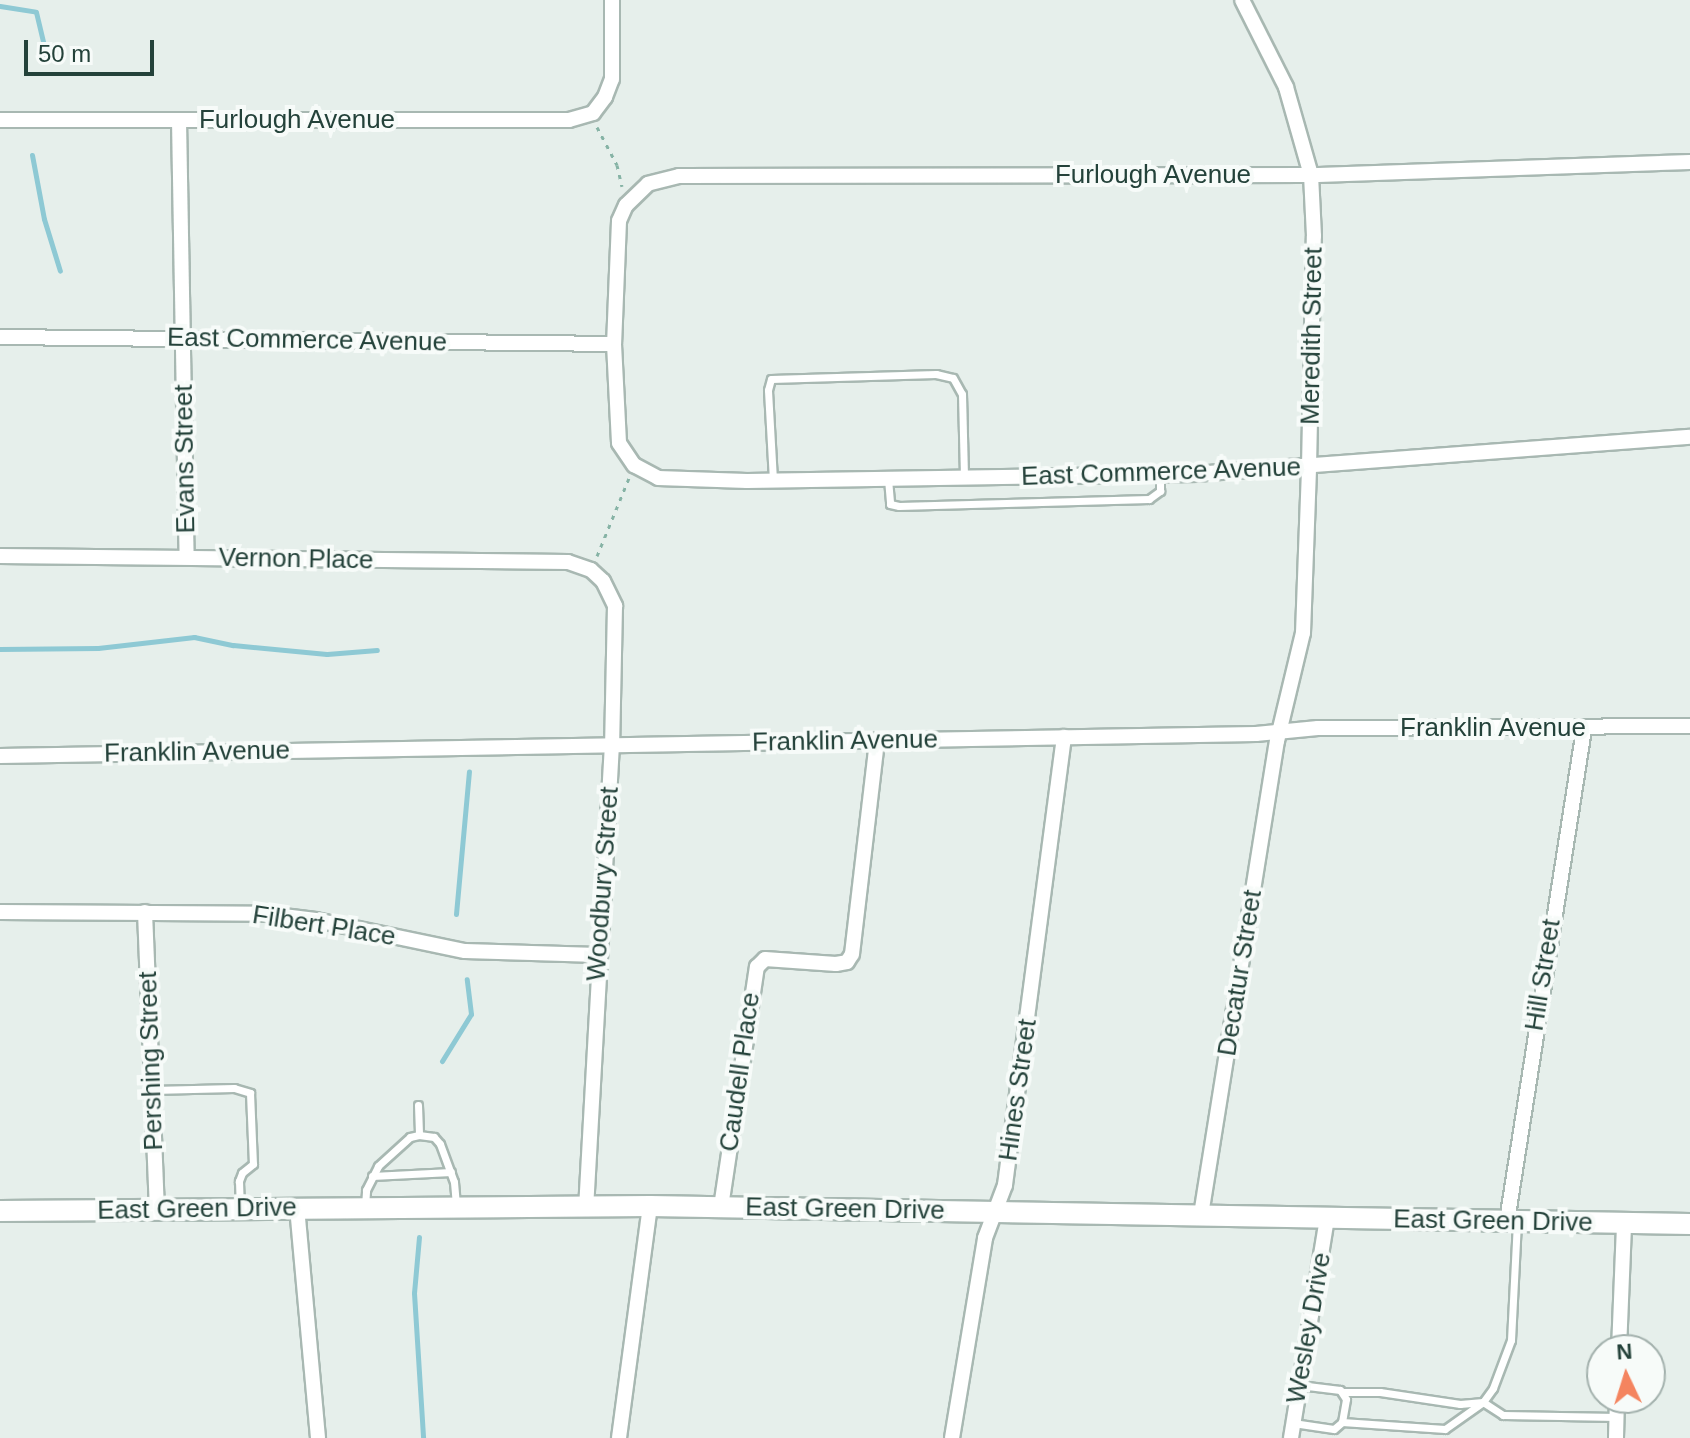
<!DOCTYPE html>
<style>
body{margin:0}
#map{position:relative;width:1690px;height:1438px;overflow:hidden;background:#e6efeb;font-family:Helvetica,sans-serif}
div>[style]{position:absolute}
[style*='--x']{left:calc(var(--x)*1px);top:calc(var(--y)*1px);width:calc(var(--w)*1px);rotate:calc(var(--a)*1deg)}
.stream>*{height:5px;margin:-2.5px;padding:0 2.5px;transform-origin:2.5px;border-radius:2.5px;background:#8ec9d4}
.path>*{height:3px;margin-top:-1.5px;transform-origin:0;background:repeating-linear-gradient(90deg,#86b3a5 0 4px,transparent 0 10px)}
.roads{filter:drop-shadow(2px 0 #a8b8b2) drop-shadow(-2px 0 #a8b8b2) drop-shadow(0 2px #a8b8b2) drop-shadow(0 -2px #a8b8b2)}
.lane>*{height:7px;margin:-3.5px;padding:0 3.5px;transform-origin:3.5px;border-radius:3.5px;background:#fff}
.street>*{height:14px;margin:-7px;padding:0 7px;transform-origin:7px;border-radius:7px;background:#fff}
.secondary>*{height:20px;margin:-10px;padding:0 10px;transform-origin:10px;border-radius:10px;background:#fff}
span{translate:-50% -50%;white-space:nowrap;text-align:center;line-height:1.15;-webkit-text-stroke:8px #f7fbf9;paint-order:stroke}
.street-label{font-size:26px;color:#24423a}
.north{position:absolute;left:1586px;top:1334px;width:80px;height:80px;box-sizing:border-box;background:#f7fbf9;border:2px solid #a3b1ad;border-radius:50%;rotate:356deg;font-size:22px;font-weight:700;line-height:32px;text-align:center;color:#24423a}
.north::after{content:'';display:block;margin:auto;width:28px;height:36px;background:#f4845f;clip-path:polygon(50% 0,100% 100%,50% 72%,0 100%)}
.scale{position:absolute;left:24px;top:40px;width:130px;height:36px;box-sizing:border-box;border:4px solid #24423a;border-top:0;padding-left:10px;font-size:24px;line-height:28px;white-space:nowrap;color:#24423a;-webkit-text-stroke:6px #f7fbf9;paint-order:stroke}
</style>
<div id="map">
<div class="stream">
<i style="--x:0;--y:6;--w:36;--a:9"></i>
<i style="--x:36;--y:12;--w:43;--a:76.6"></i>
<i style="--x:32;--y:155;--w:65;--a:79.4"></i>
<i style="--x:44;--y:219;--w:54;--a:72.9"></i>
<i style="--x:0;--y:649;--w:98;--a:-0.6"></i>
<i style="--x:98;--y:648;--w:97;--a:-6.5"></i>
<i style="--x:194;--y:637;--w:40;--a:12"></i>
<i style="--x:233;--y:645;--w:94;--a:5.5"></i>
<i style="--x:327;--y:654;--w:50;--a:-4.6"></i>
<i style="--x:456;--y:914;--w:143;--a:-84.8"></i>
<i style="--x:442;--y:1061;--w:55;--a:-58.3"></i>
<i style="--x:471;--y:1014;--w:35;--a:-97"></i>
<i style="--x:419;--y:1237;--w:56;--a:95.1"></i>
<i style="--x:414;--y:1293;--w:145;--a:86.4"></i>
</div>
<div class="path">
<i style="--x:597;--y:127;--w:43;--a:62.2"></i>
<i style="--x:617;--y:165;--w:22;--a:77"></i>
<i style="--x:597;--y:556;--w:84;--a:-67.7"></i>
</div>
<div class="roads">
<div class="lane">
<i style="--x:888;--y:479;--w:25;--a:85"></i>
<i style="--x:890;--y:504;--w:9;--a:13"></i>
<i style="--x:899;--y:506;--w:250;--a:-1.6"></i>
<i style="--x:1149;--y:499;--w:14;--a:-36"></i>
<i style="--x:1160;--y:491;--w:17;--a:-90"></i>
<i style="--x:773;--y:480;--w:90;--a:-93.2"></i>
<i style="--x:768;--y:390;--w:11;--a:-75"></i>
<i style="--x:771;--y:379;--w:165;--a:-1.7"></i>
<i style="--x:936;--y:374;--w:17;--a:13"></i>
<i style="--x:953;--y:378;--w:18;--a:61"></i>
<i style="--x:962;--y:394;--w:83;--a:88.6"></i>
<i style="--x:152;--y:1090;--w:82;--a:-1.4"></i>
<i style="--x:234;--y:1088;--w:17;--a:17"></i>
<i style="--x:250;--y:1093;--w:71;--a:87.6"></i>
<i style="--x:253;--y:1164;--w:14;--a:141"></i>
<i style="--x:242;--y:1173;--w:9;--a:111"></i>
<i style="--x:239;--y:1181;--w:25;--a:88"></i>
<i style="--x:418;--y:1105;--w:30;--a:88"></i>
<i style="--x:372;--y:1176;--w:79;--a:-2.9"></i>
<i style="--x:365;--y:1206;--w:16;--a:-86"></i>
<i style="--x:366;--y:1190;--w:27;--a:-63"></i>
<i style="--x:378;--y:1166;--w:43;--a:-42.2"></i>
<i style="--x:410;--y:1137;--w:9;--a:-13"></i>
<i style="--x:419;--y:1135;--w:15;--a:8"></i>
<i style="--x:434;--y:1137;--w:9;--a:49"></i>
<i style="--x:440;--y:1144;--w:40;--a:69.8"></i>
<i style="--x:454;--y:1182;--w:22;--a:85"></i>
<i style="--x:1344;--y:1392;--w:36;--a:0"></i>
<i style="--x:1380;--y:1392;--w:81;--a:8.5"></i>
<i style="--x:1460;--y:1404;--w:23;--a:-5"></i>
<i style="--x:1483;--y:1402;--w:24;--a:33"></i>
<i style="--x:1503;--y:1415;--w:114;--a:1"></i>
<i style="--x:1342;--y:1422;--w:103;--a:3.9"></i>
<i style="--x:1445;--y:1429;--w:47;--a:-35.4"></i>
<i style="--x:1483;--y:1402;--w:17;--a:-54"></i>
<i style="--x:1493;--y:1388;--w:51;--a:-69.4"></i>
<i style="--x:1511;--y:1340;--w:118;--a:-87.1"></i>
<i style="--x:1293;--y:1423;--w:41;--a:8.3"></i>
<i style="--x:1334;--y:1429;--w:11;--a:-41"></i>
<i style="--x:1342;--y:1422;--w:23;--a:-80"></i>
<i style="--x:1346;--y:1399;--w:11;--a:-124"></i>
<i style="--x:1340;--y:1390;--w:41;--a:-173"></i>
</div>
<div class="street">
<i style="--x:0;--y:120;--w:569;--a:0"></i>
<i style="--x:569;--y:120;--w:25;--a:-16"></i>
<i style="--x:593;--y:113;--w:20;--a:-53"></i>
<i style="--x:605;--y:97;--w:19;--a:-69"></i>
<i style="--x:612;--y:79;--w:79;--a:-90"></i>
<i style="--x:179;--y:120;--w:437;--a:89"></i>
<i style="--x:1690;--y:162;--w:379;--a:178"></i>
<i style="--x:1311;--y:175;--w:632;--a:179.91"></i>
<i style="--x:679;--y:176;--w:32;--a:166"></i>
<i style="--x:648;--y:184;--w:30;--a:136"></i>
<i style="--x:626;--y:205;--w:17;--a:114"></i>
<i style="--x:619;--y:221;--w:123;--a:92.3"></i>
<i style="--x:614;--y:344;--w:99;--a:87.1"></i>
<i style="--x:619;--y:443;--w:27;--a:56"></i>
<i style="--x:634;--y:465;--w:27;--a:28"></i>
<i style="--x:658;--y:478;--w:89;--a:1.9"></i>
<i style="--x:747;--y:481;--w:448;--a:-0.9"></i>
<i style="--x:1195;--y:474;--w:496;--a:-4.3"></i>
<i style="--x:0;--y:337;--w:614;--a:0.65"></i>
<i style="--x:0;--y:556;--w:568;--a:0.61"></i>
<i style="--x:568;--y:562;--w:24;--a:19"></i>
<i style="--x:591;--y:570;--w:16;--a:43"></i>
<i style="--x:603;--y:581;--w:28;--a:64"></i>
<i style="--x:615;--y:606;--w:138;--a:91.2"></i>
<i style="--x:612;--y:744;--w:463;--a:93.2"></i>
<i style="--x:0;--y:756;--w:1256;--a:-1"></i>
<i style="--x:1256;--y:734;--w:62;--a:-5.5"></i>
<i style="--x:1318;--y:728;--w:372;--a:-0.3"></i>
<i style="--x:0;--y:912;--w:267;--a:0.4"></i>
<i style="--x:267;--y:914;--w:49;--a:7"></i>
<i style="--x:316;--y:920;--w:152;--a:11.8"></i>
<i style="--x:465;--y:951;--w:133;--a:1.7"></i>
<i style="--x:145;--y:912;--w:297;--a:87.7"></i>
<i style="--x:297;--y:1207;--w:232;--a:84.8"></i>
<i style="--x:721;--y:1207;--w:243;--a:-81.5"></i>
<i style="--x:757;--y:967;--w:11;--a:-45"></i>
<i style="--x:765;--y:959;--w:71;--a:4"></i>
<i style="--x:836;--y:964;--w:11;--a:-10"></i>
<i style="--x:847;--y:962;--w:9;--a:-58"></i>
<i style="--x:852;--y:954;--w:215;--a:-83.3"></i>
<i style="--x:1201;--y:1215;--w:480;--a:-80.9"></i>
<i style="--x:1277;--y:741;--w:111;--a:-76.5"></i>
<i style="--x:1303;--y:633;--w:166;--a:-87.9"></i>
<i style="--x:1309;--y:467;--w:231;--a:-88.8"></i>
<i style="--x:1314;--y:236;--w:61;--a:-92.8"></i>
<i style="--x:1311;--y:175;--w:91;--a:-105.9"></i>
<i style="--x:1286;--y:87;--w:97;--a:-116.8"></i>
<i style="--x:1507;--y:1221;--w:499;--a:-81.1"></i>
<i style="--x:1619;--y:1350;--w:127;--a:-87.7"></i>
<i style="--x:619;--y:1438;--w:234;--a:-82.4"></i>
<i style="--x:952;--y:1438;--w:203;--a:-80.6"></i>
<i style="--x:985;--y:1238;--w:57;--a:-69.3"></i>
<i style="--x:1005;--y:1185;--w:452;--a:-82.5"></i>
<i style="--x:1291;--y:1438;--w:223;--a:-80.7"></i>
<i style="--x:1616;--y:1438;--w:40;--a:-88.6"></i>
</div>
<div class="secondary">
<i style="--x:0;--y:1211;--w:650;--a:-0.44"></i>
<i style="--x:650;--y:1206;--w:1040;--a:0.99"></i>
</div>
</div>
<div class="street-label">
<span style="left:297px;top:120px">Furlough Avenue</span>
<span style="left:1153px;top:175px">Furlough Avenue</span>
<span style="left:1312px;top:336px;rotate:-89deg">Meredith Street</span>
<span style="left:307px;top:340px;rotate:1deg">East Commerce Avenue</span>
<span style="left:185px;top:459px;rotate:-91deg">Evans Street</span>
<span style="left:1161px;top:472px;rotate:-2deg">East Commerce Avenue</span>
<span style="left:296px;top:559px;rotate:1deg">Vernon Place</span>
<span style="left:1493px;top:728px">Franklin Avenue</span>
<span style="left:845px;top:741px;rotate:-1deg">Franklin Avenue</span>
<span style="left:197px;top:752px;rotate:-1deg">Franklin Avenue</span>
<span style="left:603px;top:884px;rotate:-86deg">Woodbury Street</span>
<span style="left:324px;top:926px;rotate:9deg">Filbert Place</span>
<span style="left:1240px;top:973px;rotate:-81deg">Decatur Street</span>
<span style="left:1543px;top:975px;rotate:-81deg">Hill Street</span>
<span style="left:151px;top:1061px;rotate:-92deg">Pershing Street</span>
<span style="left:740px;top:1072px;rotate:-82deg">Caudell Place</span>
<span style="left:1018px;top:1090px;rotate:-82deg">Hines Street</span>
<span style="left:197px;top:1209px;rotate:-1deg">East Green Drive</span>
<span style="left:845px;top:1209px;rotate:1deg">East Green Drive</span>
<span style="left:1493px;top:1221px;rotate:1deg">East Green Drive</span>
<span style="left:1309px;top:1328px;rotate:-80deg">Wesley Drive</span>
</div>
<div class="north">N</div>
<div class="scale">50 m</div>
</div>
